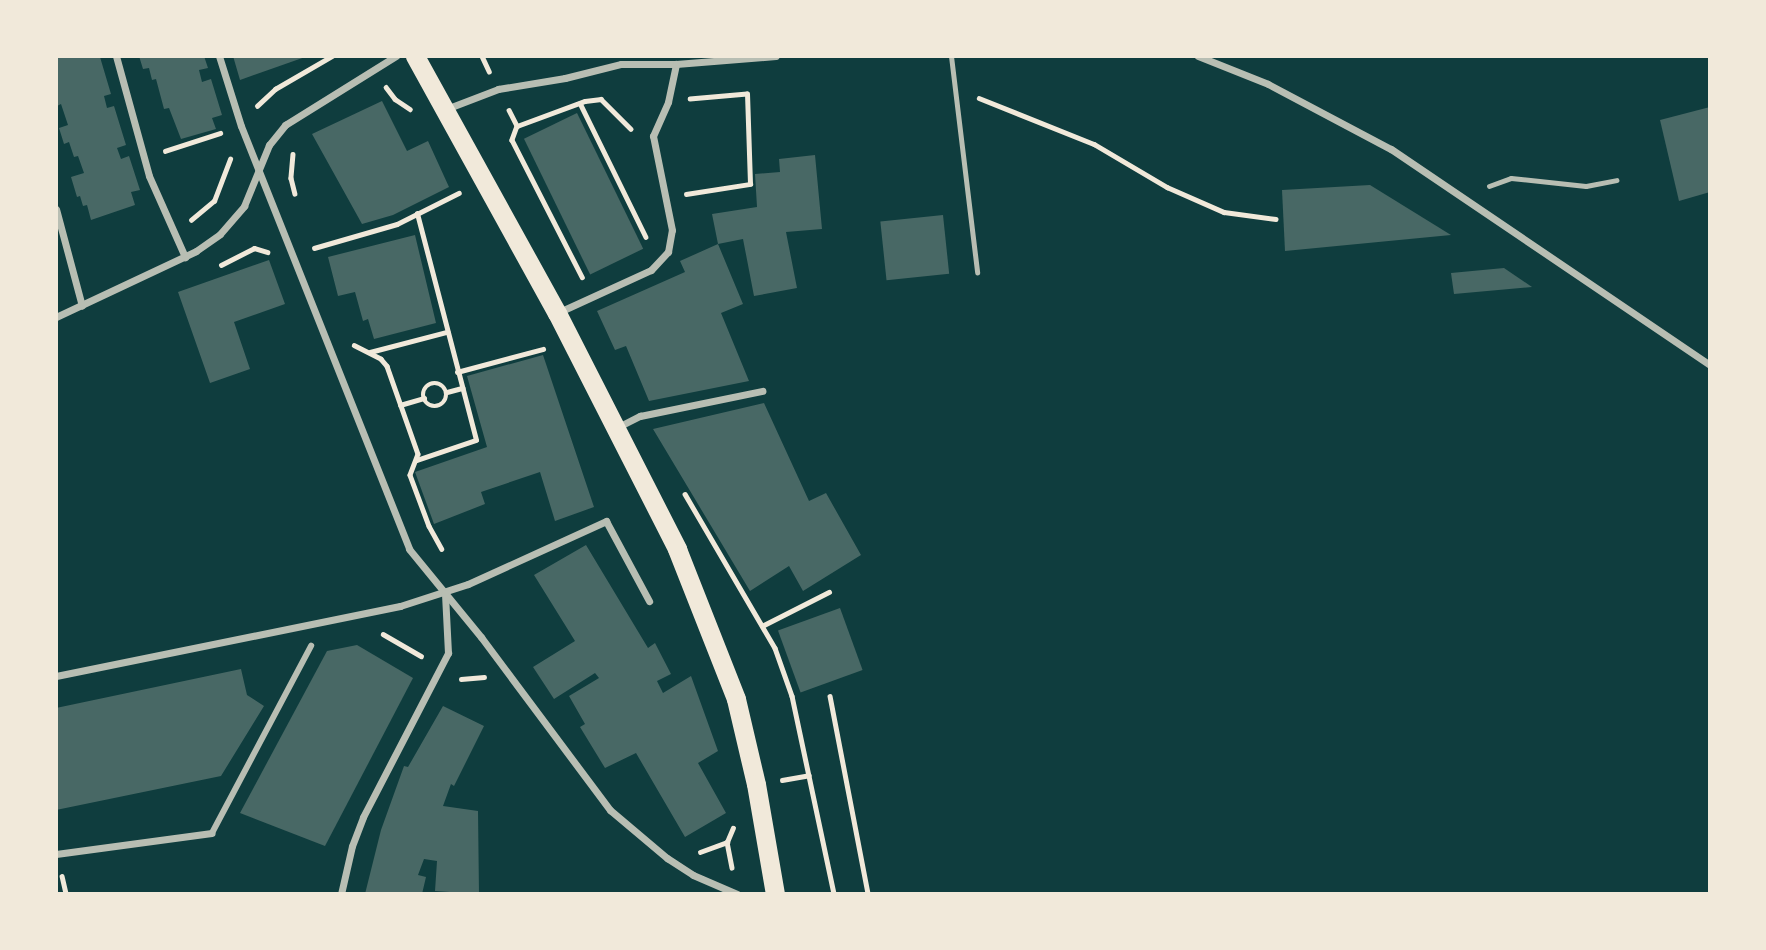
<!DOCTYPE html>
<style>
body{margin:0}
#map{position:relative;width:1766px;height:950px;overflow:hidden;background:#0f3d3e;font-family:"Archivo Narrow",sans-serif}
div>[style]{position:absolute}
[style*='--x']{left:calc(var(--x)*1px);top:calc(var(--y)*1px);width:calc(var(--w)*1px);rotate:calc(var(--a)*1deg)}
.building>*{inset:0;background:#486865;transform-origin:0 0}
.path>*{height:4.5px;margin:-2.25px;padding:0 2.25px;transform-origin:2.25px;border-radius:2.25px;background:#f1e9da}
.path>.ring{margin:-2.25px;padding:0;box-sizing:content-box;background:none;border:4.5px solid #f1e9da;border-radius:50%}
.service>*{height:5px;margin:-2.5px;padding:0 2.5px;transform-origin:2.5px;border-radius:2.5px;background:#b8beb3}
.pedestrian>*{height:6px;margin:-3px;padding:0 3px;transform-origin:3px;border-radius:3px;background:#b8beb3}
.minor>*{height:7px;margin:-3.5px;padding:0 3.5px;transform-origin:3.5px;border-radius:3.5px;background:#b8beb3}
.trunk>*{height:19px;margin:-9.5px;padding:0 9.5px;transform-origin:9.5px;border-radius:9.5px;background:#f1e9da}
span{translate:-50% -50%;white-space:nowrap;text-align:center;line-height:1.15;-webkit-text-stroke:5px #f1e9da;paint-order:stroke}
.frame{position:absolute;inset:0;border:58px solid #f1e9da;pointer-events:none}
</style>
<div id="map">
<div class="building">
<i style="clip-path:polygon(56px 56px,100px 57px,111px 94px,104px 96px,107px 108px,114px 106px,126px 145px,117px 148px,121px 159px,129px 156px,140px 190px,131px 192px,135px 205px,91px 220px,87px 205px,83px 206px,80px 196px,77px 197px,71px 177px,84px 173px,78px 156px,74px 157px,69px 142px,64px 144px,59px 128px,68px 125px,61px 104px,57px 106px,56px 102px)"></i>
<i style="clip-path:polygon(139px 56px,204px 56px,208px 68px,199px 70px,202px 82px,211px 79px,222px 115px,212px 118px,216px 129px,181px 139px,169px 108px,164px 109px,156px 79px,152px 80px,149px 68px,143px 69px)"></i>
<i style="clip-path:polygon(233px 56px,308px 56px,240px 80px)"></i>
<i style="clip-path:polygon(382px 101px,407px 151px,428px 141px,449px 187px,393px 215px,362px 224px,312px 134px)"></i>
<i style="clip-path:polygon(1710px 107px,1710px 192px,1679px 201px,1660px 120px)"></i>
<i style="left:577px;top:113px;width:151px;height:59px;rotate:64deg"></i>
<i style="clip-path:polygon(815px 155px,822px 229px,786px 232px,797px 288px,754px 296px,743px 239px,718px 244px,712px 214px,757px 207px,755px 174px,780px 172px,779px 159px)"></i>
<i style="clip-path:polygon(1370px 185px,1451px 235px,1285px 251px,1282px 190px)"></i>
<i style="left:943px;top:215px;width:59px;height:63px;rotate:84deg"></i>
<i style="clip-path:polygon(415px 235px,436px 323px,374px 339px,368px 319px,363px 321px,355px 292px,338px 296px,328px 257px)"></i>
<i style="clip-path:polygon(718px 244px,743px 304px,721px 313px,749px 381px,649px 401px,626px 346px,615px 350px,597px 311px,685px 272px,680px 261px)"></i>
<i style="clip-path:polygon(269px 260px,285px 304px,234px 322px,250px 369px,210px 383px,178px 292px)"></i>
<i style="clip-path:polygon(1504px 268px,1532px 287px,1454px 294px,1451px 273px)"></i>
<i style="clip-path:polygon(543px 355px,594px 507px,555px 521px,540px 472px,481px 492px,485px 504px,434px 524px,415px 472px,487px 447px,467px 376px)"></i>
<i style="clip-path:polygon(764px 403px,809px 501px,826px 493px,861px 555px,803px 591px,789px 566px,750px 591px,653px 429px)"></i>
<i style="clip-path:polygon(586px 545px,648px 648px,655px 643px,671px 674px,657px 681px,663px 693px,691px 676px,718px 751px,698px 763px,726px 813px,685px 837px,636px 753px,605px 768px,580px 727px,585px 724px,569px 696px,599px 678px,595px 673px,554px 699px,533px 667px,575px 641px,534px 575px)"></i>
<i style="left:840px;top:608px;width:66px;height:66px;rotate:70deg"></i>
<i style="clip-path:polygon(357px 645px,413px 678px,325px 846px,240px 813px,327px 651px)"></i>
<i style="clip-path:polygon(241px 669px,247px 695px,264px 706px,221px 776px,56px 810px,56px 708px)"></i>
<i style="clip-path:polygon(443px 706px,484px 726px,454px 786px,451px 784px,443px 806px,478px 811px,479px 894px,435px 891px,437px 861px,424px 859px,418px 875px,426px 877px,422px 894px,365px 894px,381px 830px,404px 766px,408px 767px)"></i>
</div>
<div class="path">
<i style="--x:482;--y:56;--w:17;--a:65"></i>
<i style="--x:386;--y:87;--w:15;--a:53"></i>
<i style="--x:395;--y:99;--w:18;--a:34"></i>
<i style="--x:979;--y:98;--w:124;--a:21.8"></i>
<i style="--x:1094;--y:144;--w:85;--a:30.5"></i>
<i style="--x:1167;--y:187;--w:62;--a:23.7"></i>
<i style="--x:1224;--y:212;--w:52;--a:7.7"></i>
<i style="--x:580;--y:103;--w:149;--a:63.8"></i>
<i style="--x:257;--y:106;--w:25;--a:-43"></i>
<i style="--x:275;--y:89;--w:66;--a:-30.1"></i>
<i style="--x:509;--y:110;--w:18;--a:63"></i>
<i style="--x:517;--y:126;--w:15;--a:110"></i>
<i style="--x:512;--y:140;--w:154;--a:62.9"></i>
<i style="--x:517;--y:126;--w:72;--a:-20.2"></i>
<i style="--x:585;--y:101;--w:16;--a:-7"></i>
<i style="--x:601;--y:99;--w:42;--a:45"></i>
<i style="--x:165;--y:151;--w:58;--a:-18.1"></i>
<i style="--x:293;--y:154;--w:24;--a:95"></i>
<i style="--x:291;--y:178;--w:16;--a:76"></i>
<i style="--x:686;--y:194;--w:65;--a:-8.9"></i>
<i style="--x:750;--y:184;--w:90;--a:-91.9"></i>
<i style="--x:747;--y:94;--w:57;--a:175"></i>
<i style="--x:191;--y:220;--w:30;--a:-40"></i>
<i style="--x:214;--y:201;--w:45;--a:-69.1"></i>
<i style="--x:314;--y:248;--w:86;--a:-16.1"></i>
<i style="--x:397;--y:224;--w:69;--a:-26.6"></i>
<i style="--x:221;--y:265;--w:37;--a:-27"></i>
<i style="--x:254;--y:248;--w:14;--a:17"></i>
<i style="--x:354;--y:345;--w:30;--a:27"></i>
<i style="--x:381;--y:359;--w:9;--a:49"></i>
<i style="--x:387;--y:366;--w:93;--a:70.6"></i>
<i style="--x:418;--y:454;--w:22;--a:111"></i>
<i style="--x:410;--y:475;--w:54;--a:69.6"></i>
<i style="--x:429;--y:526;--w:26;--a:61"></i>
<i style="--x:370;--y:352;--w:80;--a:-14.6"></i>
<i style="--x:457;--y:372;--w:89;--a:-15"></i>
<i class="ring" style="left:423px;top:383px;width:19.5px;height:19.5px"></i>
<i style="--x:447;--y:392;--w:16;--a:-15"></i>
<i style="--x:400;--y:405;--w:25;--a:-16"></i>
<i style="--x:417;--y:460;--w:62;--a:-18.7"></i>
<i style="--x:476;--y:440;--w:234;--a:-104.6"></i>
<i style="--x:685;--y:494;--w:178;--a:59.7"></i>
<i style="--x:775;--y:648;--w:51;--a:70.5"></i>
<i style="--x:792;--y:696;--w:202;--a:78"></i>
<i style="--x:762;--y:626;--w:75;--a:-26.9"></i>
<i style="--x:383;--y:634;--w:44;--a:30.1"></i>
<i style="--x:461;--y:679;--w:23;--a:-5"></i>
<i style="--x:830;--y:696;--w:202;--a:79.1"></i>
<i style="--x:782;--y:780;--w:27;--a:-10"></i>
<i style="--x:727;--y:842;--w:26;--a:79"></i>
<i style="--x:700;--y:852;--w:29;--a:-20"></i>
<i style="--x:727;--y:842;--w:15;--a:-67"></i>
<i style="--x:62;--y:876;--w:18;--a:77"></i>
</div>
<div class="service">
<i style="--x:951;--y:56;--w:218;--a:83.1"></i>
<i style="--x:1489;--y:186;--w:23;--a:-20"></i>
<i style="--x:1511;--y:178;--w:75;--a:6.1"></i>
<i style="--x:1586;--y:186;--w:31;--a:-11"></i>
</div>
<div class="pedestrian">
<i style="--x:212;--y:833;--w:212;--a:-62.1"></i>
</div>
<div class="minor">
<i style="--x:116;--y:56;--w:124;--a:74.6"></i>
<i style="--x:149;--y:176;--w:89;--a:66"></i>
<i style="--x:219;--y:56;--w:73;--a:72.6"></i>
<i style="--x:241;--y:126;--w:455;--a:68.3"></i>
<i style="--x:409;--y:549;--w:114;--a:50.7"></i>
<i style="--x:481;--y:637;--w:216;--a:53.3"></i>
<i style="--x:610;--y:810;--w:75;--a:40.1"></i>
<i style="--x:667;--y:858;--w:31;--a:33"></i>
<i style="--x:693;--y:875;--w:48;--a:23.4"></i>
<i style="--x:1198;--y:56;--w:75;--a:21.8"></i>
<i style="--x:1268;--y:84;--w:139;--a:27.9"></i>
<i style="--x:1391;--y:149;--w:385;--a:34.1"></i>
<i style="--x:446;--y:109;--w:56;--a:-21"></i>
<i style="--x:498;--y:89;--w:68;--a:-9.3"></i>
<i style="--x:565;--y:78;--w:58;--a:-14"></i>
<i style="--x:621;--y:64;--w:55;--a:0"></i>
<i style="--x:676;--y:64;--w:100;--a:-4.6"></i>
<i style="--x:56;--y:209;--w:100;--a:75"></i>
<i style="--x:557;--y:313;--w:103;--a:-24.6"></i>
<i style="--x:651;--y:270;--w:25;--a:-47"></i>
<i style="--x:668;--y:252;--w:22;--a:-80"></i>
<i style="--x:672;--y:230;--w:96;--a:-101.4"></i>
<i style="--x:653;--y:136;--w:37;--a:-66"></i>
<i style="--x:668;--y:102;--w:39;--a:-78"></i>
<i style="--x:56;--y:317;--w:155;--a:-25.2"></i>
<i style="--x:196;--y:251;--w:29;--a:-35"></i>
<i style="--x:220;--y:234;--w:37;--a:-49"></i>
<i style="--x:244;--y:206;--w:66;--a:-67.7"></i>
<i style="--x:269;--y:145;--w:26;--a:-51"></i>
<i style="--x:285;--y:125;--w:131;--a:-31.9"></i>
<i style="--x:618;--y:427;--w:25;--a:-27"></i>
<i style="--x:640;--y:416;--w:125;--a:-11.6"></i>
<i style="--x:56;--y:676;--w:351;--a:-11.5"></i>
<i style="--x:400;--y:606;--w:71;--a:-17.9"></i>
<i style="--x:468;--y:584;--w:152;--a:-24.5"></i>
<i style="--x:606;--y:521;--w:91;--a:61.7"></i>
<i style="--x:56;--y:854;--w:157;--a:-7.7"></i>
<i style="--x:341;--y:894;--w:49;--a:-77.1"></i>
<i style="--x:352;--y:846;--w:31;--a:-69"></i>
<i style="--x:363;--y:817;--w:185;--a:-62.6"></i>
<i style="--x:448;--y:653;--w:60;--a:-92.9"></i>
</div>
<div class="trunk">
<i style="--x:415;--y:56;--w:294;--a:61.1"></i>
<i style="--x:557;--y:313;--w:265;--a:63"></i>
<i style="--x:677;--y:549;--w:161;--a:68.5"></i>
<i style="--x:736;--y:699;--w:87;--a:76.8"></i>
<i style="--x:756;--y:784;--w:112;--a:80.2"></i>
</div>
<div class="frame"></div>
</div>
